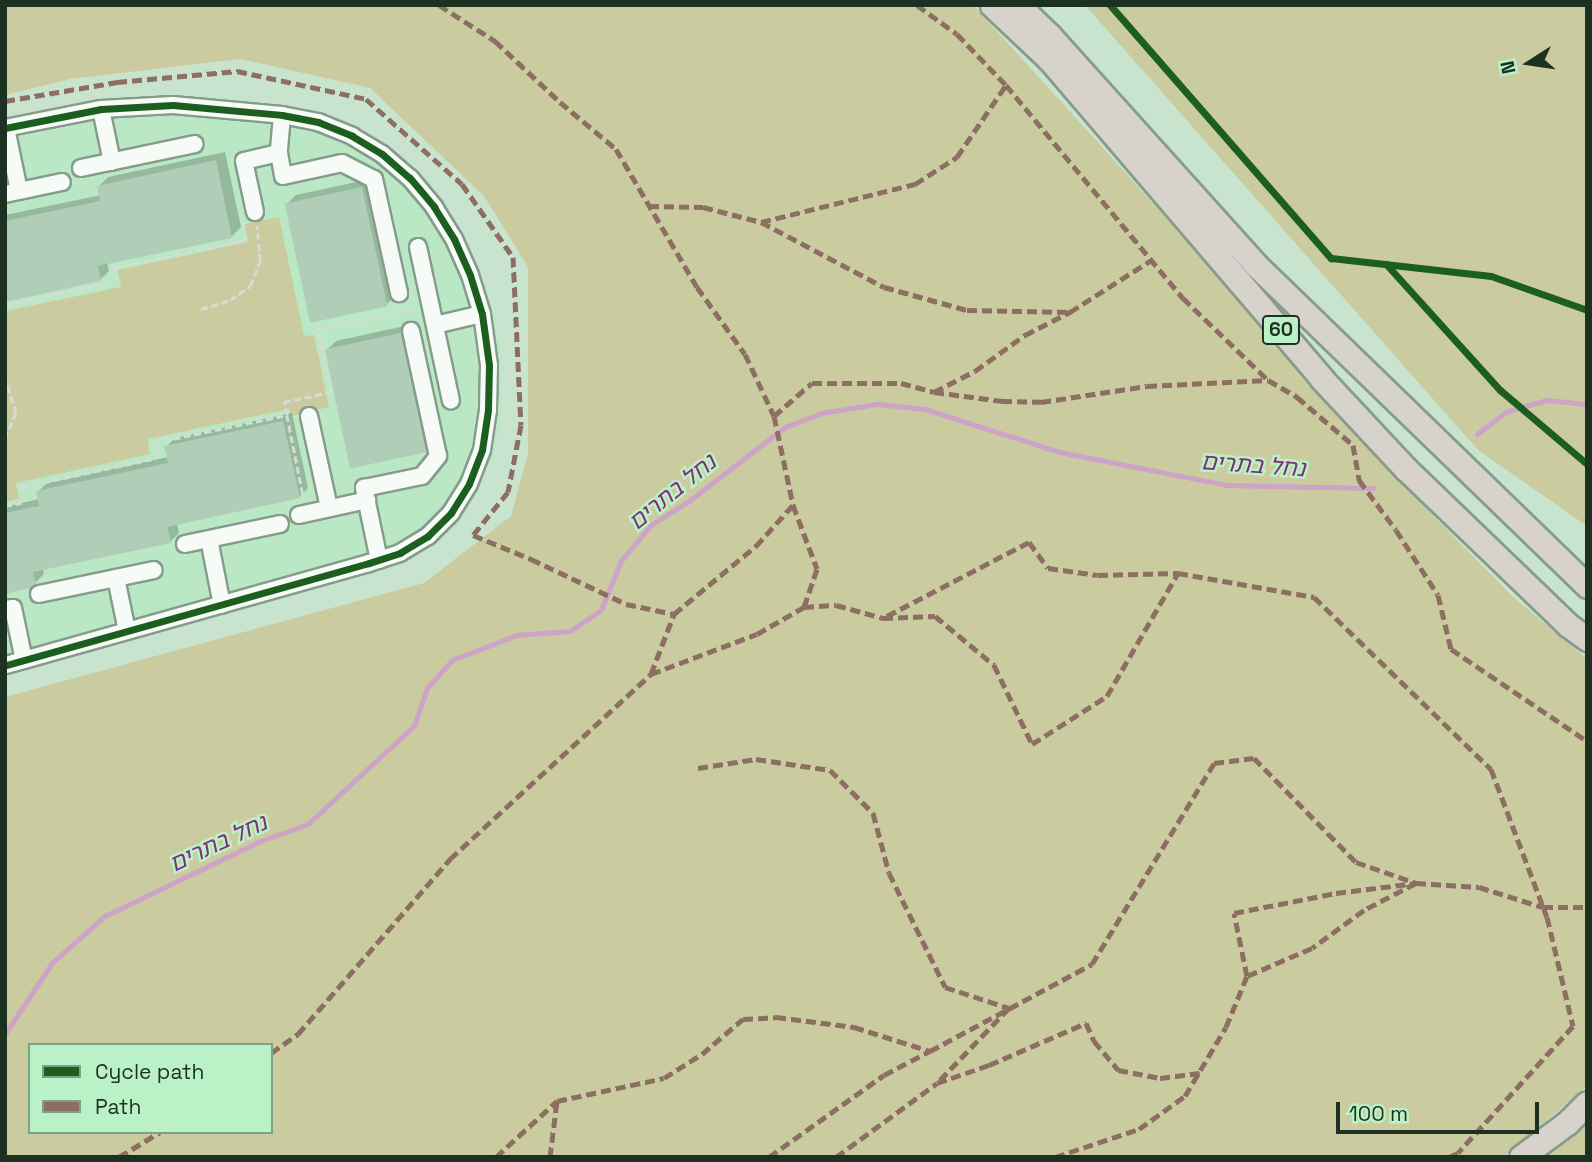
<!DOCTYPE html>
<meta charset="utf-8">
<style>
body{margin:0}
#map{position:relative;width:1592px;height:1162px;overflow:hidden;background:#c8e4ce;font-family:"Space Grotesk","Noto Sans Hebrew",sans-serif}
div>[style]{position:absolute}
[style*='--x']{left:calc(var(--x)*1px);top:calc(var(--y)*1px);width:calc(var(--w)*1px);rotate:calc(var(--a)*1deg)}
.built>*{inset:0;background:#bae8c5}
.green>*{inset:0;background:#cacb9e}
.shadow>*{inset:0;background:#0003}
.stream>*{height:4.5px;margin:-2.25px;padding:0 2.25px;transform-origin:2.25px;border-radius:2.25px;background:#cda3c8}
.building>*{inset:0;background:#b0cdb7;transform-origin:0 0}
.path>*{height:2.5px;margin-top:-1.25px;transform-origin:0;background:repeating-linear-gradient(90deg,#d3dcd5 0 7px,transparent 0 10.5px)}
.roads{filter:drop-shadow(2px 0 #869c8b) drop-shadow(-2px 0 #869c8b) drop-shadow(0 2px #869c8b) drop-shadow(0 -2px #869c8b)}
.minor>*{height:16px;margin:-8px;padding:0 8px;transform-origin:8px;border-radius:8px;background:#f7fbf8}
.highway>*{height:23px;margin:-11.5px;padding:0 11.5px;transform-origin:11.5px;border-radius:11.5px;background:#d8d2cd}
.quiet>*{height:5px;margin-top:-2.5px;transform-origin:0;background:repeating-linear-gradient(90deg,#8d6e63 0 10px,transparent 0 15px)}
.cycleway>*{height:7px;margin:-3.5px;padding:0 3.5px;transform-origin:3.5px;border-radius:3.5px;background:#1b5e20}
span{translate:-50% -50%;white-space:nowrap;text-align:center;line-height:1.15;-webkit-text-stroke:5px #bbf1c7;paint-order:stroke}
.shield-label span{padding:2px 5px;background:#bbf1c7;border:2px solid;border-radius:5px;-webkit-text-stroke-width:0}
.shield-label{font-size:19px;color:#1c3121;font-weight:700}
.water-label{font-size:23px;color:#822d7b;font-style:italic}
.frame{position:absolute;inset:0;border:7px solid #1c3121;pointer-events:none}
.legend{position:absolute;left:28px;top:1043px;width:245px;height:91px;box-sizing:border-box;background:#bbf1c7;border:2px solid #7ba485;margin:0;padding:9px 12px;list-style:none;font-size:21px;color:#1c3121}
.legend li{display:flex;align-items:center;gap:14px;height:35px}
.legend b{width:35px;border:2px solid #7ba485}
.north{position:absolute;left:1494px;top:28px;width:70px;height:70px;-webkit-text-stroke:5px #bbf1c7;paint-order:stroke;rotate:258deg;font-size:19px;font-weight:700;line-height:28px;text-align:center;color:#1c3121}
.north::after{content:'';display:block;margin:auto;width:24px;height:32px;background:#1c3121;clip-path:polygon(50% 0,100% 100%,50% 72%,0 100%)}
.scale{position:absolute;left:1336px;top:1102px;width:203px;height:32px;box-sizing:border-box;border:4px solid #1c3121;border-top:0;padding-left:9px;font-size:21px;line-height:24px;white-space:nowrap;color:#1c3121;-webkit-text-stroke:5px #bbf1c7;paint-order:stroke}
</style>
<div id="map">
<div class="built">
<i style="clip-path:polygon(161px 96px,220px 97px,316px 111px,375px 136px,406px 161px,433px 191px,458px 226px,476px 262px,490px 306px,502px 355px,501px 421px,492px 459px,463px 520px,439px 542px,415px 556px,390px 566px,5px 675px,5px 119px,53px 108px)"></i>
</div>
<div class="green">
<i style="clip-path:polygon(evenodd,5px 5px,973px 5px,1192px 246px,1385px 467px,1511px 595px,1587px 659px,1587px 1086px,1503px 1157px,5px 1157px,5px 697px,424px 583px,511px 516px,528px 454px,528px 267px,484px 196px,370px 88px,240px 59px,70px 79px,5px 95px,5px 5px,30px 1045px,271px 1045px,271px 1132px,30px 1132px,30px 1045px)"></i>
<i style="clip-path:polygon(1085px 5px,1587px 5px,1587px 526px,1478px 450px)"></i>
<i style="clip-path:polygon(279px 217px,304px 336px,314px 335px,329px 407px,291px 416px,289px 409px,148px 439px,150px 454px,16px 483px,19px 499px,5px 502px,5px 311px,121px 287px,118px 270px,248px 242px,245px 224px)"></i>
<i style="clip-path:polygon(1587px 1120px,1587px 1157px,1546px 1157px,1573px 1134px)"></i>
</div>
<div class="shadow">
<i style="clip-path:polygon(225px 152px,241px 227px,232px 236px,107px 262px,109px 271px,100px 280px,5px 300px,5px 215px,101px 195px,99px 186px,108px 177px)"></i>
<i style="clip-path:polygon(370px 179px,395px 296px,386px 305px,287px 204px,296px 195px)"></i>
<i style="clip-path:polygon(409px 325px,435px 442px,426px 451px,327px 350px,336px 341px)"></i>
<i style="clip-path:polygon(292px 413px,308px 488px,299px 497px,177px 523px,179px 533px,170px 542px,43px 569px,44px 574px,35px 583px,5px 592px,5px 507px,39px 499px,38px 492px,47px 483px,168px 457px,166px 447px,175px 438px)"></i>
</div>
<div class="stream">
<i style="--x:1477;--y:434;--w:36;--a:-37"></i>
<i style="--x:1506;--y:412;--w:27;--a:-17"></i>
<i style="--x:1532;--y:404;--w:16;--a:-14"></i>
<i style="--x:1548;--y:400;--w:39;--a:6"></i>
<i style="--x:5;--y:1034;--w:85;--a:-56.5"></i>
<i style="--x:52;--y:963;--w:71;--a:-41.6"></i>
<i style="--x:105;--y:916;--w:170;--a:-25.8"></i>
<i style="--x:258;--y:842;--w:53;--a:-19.8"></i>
<i style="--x:308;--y:824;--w:144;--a:-42.8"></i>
<i style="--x:414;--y:726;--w:40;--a:-71.1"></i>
<i style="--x:427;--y:688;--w:38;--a:-48"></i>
<i style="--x:452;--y:660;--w:70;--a:-21"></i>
<i style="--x:517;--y:635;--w:53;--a:-4.3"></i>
<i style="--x:570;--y:631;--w:37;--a:-34"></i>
<i style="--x:601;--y:610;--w:53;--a:-67.8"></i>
<i style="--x:621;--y:561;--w:47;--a:-50.2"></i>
<i style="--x:651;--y:525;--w:45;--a:-32.3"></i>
<i style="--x:689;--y:501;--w:121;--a:-37.6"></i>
<i style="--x:785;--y:427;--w:39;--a:-21"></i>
<i style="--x:821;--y:413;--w:57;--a:-9.1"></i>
<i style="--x:877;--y:404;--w:48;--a:5.9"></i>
<i style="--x:925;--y:409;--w:142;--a:17.7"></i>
<i style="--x:1060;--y:452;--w:169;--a:11.2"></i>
<i style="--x:1226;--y:485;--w:147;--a:1.2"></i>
</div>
<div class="building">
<i style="clip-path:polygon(216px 160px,232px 238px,98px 266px,101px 281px,5px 302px,5px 221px,100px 201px,97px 186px)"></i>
<i style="left:362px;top:187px;width:122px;height:79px;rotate:78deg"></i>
<i style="left:401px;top:333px;width:122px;height:78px;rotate:78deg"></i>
<i style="clip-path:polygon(283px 421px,300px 498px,167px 527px,171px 543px,33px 572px,36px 584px,31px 588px,5px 594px,5px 513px,39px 506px,36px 491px,168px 463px,164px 446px)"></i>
</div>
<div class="path">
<i style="--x:5;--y:305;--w:114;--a:-12.2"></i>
<i style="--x:116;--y:281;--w:13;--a:-103"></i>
<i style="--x:113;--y:268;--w:135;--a:-12"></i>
<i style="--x:245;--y:240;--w:17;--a:-100"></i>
<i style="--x:242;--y:223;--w:4;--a:-14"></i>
<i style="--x:201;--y:309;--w:30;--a:-17"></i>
<i style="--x:230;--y:300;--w:24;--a:-35"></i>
<i style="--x:250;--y:286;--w:27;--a:-68"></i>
<i style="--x:260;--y:261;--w:35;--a:-95"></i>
<i style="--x:5;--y:376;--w:39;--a:73"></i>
<i style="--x:16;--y:413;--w:29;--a:112"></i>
<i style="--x:287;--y:415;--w:13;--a:-103"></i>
<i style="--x:284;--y:402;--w:48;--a:-12"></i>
<i style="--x:331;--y:392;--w:65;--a:-102.5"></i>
<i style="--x:317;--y:329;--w:103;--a:-12.3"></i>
<i style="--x:5;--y:506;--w:20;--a:-11"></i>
<i style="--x:25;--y:502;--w:15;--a:-101"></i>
<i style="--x:22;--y:487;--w:138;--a:-12.1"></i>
<i style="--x:157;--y:458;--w:16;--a:-105"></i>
<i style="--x:153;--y:443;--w:137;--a:-11.8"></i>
<i style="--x:287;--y:415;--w:87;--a:78.7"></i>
</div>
<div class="roads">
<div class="minor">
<i style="--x:101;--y:109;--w:54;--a:78.3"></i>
<i style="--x:282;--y:115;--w:38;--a:95"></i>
<i style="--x:279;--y:153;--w:23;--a:80"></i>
<i style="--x:283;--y:176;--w:60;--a:-12.4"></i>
<i style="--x:342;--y:163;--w:36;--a:27"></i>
<i style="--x:374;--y:179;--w:117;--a:77.6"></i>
<i style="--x:5;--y:128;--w:98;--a:-11.2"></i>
<i style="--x:101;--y:109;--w:72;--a:-3.2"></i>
<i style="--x:173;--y:105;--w:109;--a:5.2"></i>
<i style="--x:282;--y:115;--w:37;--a:11"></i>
<i style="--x:318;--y:122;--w:37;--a:22"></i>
<i style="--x:352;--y:136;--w:35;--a:31"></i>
<i style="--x:382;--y:154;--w:37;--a:41"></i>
<i style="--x:410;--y:178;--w:38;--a:50"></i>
<i style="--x:434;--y:207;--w:38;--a:58"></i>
<i style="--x:454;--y:239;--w:39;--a:66"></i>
<i style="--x:470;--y:275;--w:41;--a:72.9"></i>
<i style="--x:482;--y:314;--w:51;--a:82.2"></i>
<i style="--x:489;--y:365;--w:45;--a:91.3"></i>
<i style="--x:488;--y:410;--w:40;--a:98.5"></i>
<i style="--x:482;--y:450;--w:36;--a:111"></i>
<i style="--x:469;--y:484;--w:34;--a:122"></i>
<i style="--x:451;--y:513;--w:33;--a:135"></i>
<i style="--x:428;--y:536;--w:33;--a:149"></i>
<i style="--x:400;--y:553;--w:33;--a:162"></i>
<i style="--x:369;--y:563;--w:378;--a:164.3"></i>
<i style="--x:6;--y:128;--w:64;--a:78.3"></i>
<i style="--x:81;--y:168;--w:116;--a:-11.9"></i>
<i style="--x:5;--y:194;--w:58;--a:-11.9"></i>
<i style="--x:255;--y:212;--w:52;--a:-102.2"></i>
<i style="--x:244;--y:161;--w:36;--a:-13"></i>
<i style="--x:418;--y:247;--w:157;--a:77.9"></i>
<i style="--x:435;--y:325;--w:48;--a:-13.2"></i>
<i style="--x:309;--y:416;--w:94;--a:77.7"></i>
<i style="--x:299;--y:515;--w:70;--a:-12.4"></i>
<i style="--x:209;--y:539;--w:67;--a:78.9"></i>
<i style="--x:185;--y:544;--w:97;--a:-11.9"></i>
<i style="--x:379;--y:560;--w:74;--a:-101.8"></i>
<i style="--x:364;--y:488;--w:59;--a:-11.7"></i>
<i style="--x:422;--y:476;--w:26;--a:-51"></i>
<i style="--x:438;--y:456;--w:128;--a:-102.2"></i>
<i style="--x:116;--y:578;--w:54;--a:78.3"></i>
<i style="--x:39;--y:594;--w:117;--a:-11.8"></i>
<i style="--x:5;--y:609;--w:8;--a:-7"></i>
<i style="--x:13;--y:608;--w:53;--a:78.1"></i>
</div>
<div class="highway">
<i style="--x:992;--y:5;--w:80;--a:43.5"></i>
<i style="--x:1050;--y:60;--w:419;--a:49.5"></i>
<i style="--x:1322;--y:379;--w:122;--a:47"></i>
<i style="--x:1405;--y:468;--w:226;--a:43.9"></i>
<i style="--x:1568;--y:625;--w:24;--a:36"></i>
<i style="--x:1018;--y:5;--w:43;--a:44.1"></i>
<i style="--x:1049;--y:35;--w:309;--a:48"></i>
<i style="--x:1256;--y:265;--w:461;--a:44.1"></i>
<i style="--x:1521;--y:1157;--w:57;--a:-36.5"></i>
<i style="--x:1567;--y:1123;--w:28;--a:-45"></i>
</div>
</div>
<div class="quiet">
<i style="--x:439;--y:5;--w:67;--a:32.7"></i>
<i style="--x:495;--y:41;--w:89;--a:43.2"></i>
<i style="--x:560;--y:102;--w:73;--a:40"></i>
<i style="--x:616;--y:149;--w:160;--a:59.6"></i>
<i style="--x:697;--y:287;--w:82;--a:54.4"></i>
<i style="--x:745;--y:354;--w:68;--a:64.9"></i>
<i style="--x:774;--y:416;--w:91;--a:77.9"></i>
<i style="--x:917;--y:5;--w:49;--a:35.9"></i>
<i style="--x:957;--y:34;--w:71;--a:46.1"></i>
<i style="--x:1006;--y:85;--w:277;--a:50.3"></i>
<i style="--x:1183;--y:298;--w:118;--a:44"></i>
<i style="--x:1268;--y:380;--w:34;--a:30"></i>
<i style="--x:1297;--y:397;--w:74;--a:40.6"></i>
<i style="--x:1353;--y:445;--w:36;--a:80"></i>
<i style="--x:1359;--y:480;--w:62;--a:53.5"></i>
<i style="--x:1396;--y:530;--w:77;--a:57.1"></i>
<i style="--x:1438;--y:595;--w:56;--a:76.5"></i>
<i style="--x:1451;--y:649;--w:164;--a:34.1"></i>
<i style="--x:5;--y:101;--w:114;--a:-9.6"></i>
<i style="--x:117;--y:82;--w:121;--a:-5.2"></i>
<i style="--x:237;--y:71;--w:132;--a:12.2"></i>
<i style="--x:366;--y:99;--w:128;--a:41.5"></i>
<i style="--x:462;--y:184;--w:89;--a:55.1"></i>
<i style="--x:513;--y:257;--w:168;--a:87.3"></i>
<i style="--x:521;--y:425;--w:68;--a:101"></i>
<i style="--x:508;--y:492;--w:55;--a:129.1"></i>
<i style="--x:473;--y:535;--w:63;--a:22.5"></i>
<i style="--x:531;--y:559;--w:105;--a:25.3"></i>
<i style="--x:626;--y:604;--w:49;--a:11.8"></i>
<i style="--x:649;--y:206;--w:54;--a:1.1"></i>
<i style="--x:703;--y:207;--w:60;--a:14.5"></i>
<i style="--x:761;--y:222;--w:139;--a:27.9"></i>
<i style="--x:884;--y:287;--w:86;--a:15.5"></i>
<i style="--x:967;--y:310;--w:103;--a:1.1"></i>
<i style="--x:761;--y:222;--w:159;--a:-13.9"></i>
<i style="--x:915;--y:184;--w:50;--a:-32.7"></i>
<i style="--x:957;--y:157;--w:87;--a:-55.8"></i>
<i style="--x:934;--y:392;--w:69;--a:7.5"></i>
<i style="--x:1002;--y:401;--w:39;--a:1"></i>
<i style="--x:1041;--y:402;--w:107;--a:-8.6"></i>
<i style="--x:1147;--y:386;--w:121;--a:-2.8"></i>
<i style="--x:774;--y:416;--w:50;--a:-41"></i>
<i style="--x:812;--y:383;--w:89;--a:0"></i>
<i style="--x:901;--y:383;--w:34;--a:15"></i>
<i style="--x:934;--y:392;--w:46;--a:-27.1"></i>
<i style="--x:975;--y:371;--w:62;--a:-35.8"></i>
<i style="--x:1025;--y:335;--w:51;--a:-27.1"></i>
<i style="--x:1070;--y:312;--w:95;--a:-32.5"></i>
<i style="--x:887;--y:616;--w:160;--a:-27.5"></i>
<i style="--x:1029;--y:542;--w:32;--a:54"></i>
<i style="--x:1048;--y:568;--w:50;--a:8"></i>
<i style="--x:1098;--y:575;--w:80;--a:-1.4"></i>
<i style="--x:651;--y:674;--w:64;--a:-69"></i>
<i style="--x:674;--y:614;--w:107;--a:-39.7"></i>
<i style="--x:756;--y:546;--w:55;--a:-47.9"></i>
<i style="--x:793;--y:505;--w:68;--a:69.4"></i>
<i style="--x:817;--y:569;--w:40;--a:108.9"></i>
<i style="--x:698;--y:768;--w:59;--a:-8.8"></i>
<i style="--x:756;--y:759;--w:75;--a:8.5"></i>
<i style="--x:830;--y:770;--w:61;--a:45"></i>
<i style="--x:873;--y:813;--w:62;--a:75.1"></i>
<i style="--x:889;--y:873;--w:127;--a:63.8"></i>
<i style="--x:945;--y:987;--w:67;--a:18.2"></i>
<i style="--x:1009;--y:1008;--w:104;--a:133.8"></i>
<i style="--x:1416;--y:883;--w:59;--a:152.6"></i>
<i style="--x:1364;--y:910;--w:64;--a:143.8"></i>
<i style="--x:1312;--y:948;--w:71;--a:156.7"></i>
<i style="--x:1247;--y:976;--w:64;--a:-101.7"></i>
<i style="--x:1234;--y:913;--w:104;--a:-11.1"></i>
<i style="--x:1336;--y:893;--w:81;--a:-7.1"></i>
<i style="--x:271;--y:1053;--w:33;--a:-35"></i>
<i style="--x:298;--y:1034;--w:232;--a:-49"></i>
<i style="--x:450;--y:859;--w:273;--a:-42.6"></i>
<i style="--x:651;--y:674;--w:113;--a:-20.7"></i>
<i style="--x:757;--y:634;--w:54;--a:-29.9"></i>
<i style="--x:804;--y:607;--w:32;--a:-4"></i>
<i style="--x:836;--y:605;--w:49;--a:15.5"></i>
<i style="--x:883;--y:618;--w:52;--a:-2.2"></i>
<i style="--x:935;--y:616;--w:77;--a:39.7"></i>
<i style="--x:994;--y:665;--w:88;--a:64.3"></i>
<i style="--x:1032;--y:744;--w:89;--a:-32.6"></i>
<i style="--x:1107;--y:696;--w:142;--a:-60"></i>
<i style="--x:1178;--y:573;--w:138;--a:10"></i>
<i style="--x:1314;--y:597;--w:247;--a:44.2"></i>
<i style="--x:1491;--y:769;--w:158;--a:69.3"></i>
<i style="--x:1547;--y:917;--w:112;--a:76.6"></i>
<i style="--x:1573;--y:1026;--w:171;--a:132.2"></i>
<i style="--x:1458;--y:1153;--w:10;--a:156"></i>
<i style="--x:119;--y:1157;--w:48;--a:-31.4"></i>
<i style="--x:496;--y:1157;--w:83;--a:-42.6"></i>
<i style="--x:557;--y:1101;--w:109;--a:-12.1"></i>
<i style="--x:664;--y:1078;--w:45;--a:-32.3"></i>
<i style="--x:702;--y:1054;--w:54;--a:-40.5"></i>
<i style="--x:743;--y:1019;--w:33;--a:-3"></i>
<i style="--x:776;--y:1017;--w:79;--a:7.3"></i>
<i style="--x:854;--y:1027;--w:80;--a:17.5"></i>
<i style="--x:930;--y:1051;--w:184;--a:-28.2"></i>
<i style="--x:1092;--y:964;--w:235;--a:-58.7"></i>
<i style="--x:1214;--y:763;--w:40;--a:-7.1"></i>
<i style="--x:1254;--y:758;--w:146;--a:45.6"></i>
<i style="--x:1356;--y:862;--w:64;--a:19.3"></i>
<i style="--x:1416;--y:883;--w:63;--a:3.6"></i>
<i style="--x:1479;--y:887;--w:67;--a:17.4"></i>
<i style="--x:1543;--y:907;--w:44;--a:0"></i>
<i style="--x:550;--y:1157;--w:56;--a:-82.9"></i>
<i style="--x:769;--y:1157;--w:141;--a:-35.5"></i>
<i style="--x:884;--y:1075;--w:52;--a:-27.6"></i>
<i style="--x:836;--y:1157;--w:125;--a:-36.2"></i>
<i style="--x:937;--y:1083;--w:55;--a:-19.1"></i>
<i style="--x:989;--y:1065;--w:106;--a:-23.4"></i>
<i style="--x:1086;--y:1023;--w:20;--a:66"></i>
<i style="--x:1094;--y:1041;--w:38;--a:50"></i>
<i style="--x:1118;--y:1070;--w:43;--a:10.8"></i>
<i style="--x:1160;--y:1078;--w:40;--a:-7.1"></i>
<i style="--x:1055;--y:1157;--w:89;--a:-18.4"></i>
<i style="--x:1139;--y:1129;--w:57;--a:-35.7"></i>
<i style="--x:1185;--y:1096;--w:80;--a:-59.3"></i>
<i style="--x:1226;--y:1027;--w:55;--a:-67.6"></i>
</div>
<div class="cycleway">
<i style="--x:1110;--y:5;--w:336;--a:48.9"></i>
<i style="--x:1331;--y:258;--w:161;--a:6.4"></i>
<i style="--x:1491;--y:276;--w:102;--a:19.5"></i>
<i style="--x:5;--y:128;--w:98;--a:-11.2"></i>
<i style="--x:101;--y:109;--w:72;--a:-3.2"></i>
<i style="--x:173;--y:105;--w:109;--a:5.2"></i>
<i style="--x:282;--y:115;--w:37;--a:11"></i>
<i style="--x:318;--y:122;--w:37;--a:22"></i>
<i style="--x:352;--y:136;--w:35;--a:31"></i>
<i style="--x:382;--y:154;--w:37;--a:41"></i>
<i style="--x:410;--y:178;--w:38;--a:50"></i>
<i style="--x:434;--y:207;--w:38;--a:58"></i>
<i style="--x:454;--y:239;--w:39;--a:66"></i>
<i style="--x:470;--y:275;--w:41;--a:72.9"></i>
<i style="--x:482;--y:314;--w:51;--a:82.2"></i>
<i style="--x:489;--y:365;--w:45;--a:91.3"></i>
<i style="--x:488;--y:410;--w:40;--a:98.5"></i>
<i style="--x:482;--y:450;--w:36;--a:111"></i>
<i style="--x:469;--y:484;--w:34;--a:122"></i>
<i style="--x:451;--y:513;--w:33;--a:135"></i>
<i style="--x:428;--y:536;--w:33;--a:149"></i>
<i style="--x:400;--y:553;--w:33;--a:162"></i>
<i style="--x:369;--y:563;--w:378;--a:164.3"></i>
<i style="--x:1386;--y:264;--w:170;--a:47.9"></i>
<i style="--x:1500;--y:390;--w:114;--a:40.4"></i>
</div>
<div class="shield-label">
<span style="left:1281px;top:330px">60</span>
</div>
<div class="water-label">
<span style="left:1253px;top:465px;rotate:4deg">נחל בתרים</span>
<span style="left:672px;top:492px;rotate:-39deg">נחל בתרים</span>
<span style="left:218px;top:843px;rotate:-25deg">נחל בתרים</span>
</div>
<div class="frame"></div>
<ul class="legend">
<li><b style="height:9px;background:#1b5e20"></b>Cycle path</li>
<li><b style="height:9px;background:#8d6e63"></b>Path</li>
</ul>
<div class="north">N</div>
<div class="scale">100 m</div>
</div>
